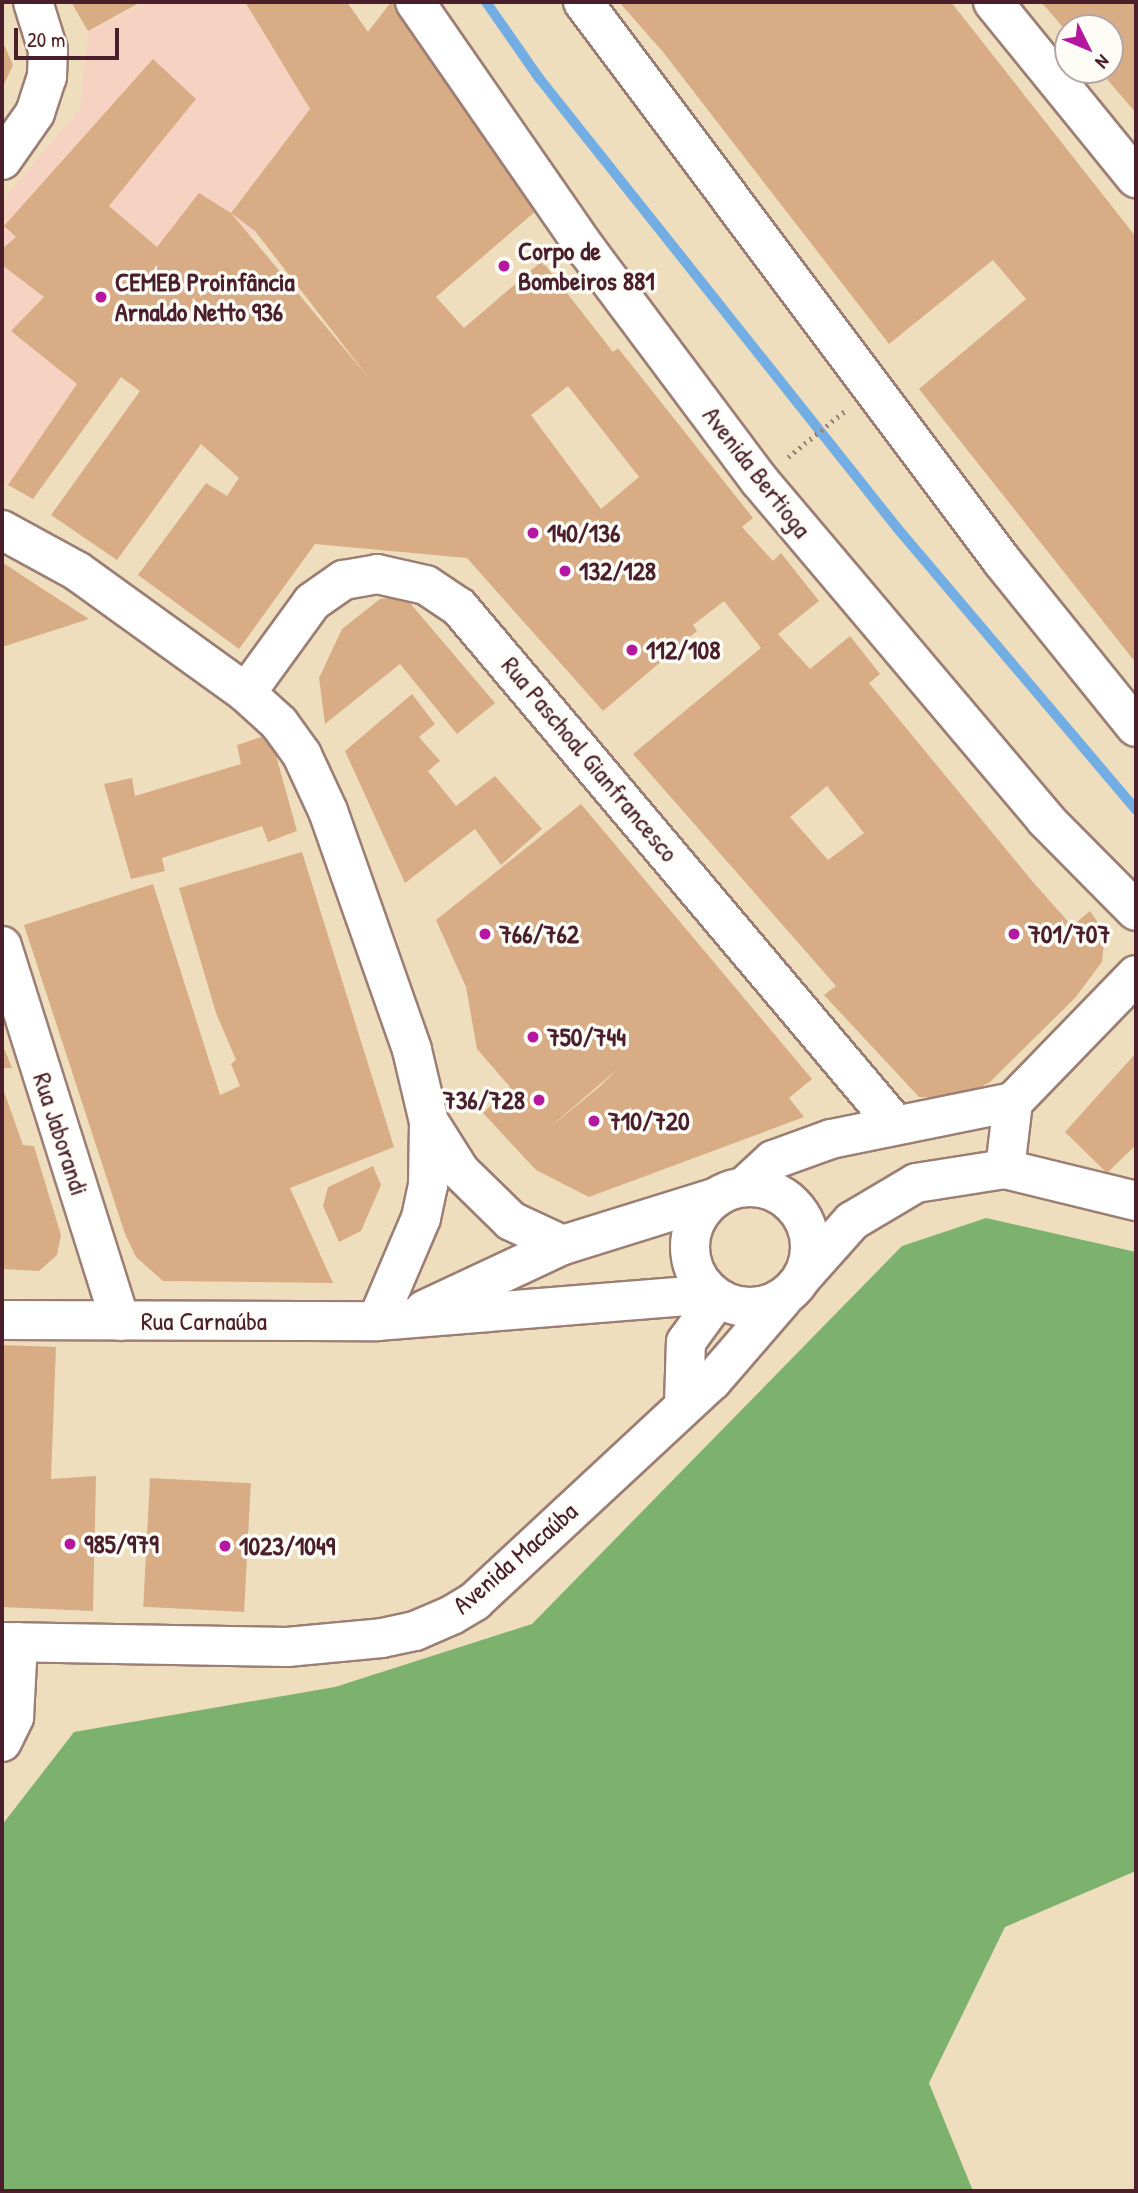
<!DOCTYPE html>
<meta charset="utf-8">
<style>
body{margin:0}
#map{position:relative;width:1138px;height:2193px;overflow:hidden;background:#efdebd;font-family:"Patrick Hand",sans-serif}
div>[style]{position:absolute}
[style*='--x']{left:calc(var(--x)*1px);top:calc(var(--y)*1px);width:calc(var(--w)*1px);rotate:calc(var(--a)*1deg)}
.built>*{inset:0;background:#f6d2c3}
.forest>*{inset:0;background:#7db26e}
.stream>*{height:10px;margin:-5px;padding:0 5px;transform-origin:5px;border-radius:5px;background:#72ade3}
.building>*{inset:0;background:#d8ad85;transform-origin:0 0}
.path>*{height:4.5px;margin-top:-2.25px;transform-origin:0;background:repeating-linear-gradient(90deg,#9c7e74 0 2px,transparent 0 7px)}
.roads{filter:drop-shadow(2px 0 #9c7e74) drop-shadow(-2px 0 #9c7e74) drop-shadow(0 2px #9c7e74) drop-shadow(0 -2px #9c7e74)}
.minor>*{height:38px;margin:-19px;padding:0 19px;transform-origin:19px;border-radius:19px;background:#fff}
.minor>.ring{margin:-19px;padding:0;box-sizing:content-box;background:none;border:38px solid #fff;border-radius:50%}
.dots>*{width:19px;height:19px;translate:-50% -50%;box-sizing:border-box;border:4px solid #fdfcf7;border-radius:50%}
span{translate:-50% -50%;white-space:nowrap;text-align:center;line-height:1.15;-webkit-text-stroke:7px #fdfcf7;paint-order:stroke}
.poi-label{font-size:26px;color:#4a1f2b;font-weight:700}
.left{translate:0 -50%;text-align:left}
.right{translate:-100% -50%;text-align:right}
.street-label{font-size:26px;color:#4a1f2b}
.frame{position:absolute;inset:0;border:4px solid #4a1f2b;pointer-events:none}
.north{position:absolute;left:1054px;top:14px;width:70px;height:70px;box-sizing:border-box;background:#fdfcf7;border:2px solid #b5a4a5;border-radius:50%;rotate:133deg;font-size:19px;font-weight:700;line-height:28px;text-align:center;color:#4a1f2b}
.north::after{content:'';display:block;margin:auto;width:24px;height:32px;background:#b5179e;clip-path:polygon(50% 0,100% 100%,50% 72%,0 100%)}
.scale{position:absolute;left:14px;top:28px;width:105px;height:32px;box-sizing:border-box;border:4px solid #4a1f2b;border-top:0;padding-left:9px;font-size:21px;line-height:24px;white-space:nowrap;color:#4a1f2b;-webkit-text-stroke:5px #fdfcf7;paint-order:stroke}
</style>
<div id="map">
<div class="built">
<i style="clip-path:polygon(147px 2px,244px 2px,310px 109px,231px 212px,255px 231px,131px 383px,95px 360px,8px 485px,2px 482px,2px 201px,80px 109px,88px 31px)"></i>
</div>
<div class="forest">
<i style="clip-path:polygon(986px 1218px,1136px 1252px,1136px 1871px,1005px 1927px,929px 2083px,973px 2191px,2px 2191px,2px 1825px,74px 1732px,335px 1687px,532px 1624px,902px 1246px)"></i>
</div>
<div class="stream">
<i style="--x:486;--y:2;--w:93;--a:55.1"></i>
<i style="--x:539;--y:78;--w:576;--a:51.48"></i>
<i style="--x:898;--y:529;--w:368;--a:49.7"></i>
</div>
<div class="building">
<i style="clip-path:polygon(71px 2px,141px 2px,88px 31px)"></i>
<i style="clip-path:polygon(evenodd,245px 2px,347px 2px,368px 32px,391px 2px,408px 2px,544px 204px,436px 297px,464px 328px,542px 261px,613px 352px,618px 348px,753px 518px,742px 527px,773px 561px,781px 553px,819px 601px,778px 634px,810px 669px,850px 636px,880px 674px,869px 683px,1033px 882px,1072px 926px,1090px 911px,1105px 933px,1102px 962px,1075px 998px,990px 1082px,961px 1098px,919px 1097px,824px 995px,836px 986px,633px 754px,761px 648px,724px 601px,693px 625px,697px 631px,603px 711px,467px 558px,315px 544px,239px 649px,138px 575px,206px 483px,227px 496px,239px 478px,201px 444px,117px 560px,51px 515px,140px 391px,121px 377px,33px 499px,8px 485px,77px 384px,11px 331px,44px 297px,2px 265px,2px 249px,16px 237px,4px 226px,153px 59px,196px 99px,109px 206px,157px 247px,199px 193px,231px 213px,368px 377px,255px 231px,231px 213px,310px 109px,245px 2px,568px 386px,639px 477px,601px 509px,531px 415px,568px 386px,245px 2px,827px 786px,864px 833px,828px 860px,790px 817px,827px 786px)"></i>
<i style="clip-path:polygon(619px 2px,951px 2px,1136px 237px,1136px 663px,919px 389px,1026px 299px,993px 260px,889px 344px,663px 52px)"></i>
<i style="clip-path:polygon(1041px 2px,1136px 2px,1136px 113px,1099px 70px,1110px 70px,1110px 28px,1068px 28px,1068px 33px)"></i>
<i style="clip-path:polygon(2px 40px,13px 65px,2px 89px)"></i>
<i style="clip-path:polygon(2px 562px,26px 578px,89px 619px,2px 647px)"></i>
<i style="clip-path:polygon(404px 596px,495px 703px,457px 734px,400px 664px,325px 724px,319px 678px,342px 629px,380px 599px)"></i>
<i style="clip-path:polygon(412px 694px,435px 724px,419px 737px,440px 761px,428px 771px,456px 806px,495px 776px,542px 829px,501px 865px,475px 829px,405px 883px,345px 751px)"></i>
<i style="clip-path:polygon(270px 734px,297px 831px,268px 842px,262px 826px,162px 858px,165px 871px,131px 879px,104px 784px,132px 778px,135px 796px,241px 764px,237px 745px)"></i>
<i style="clip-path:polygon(evenodd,581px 804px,812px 1079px,789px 1098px,804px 1117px,589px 1197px,536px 1170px,483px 1113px,510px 1087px,477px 1049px,466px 987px,436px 920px,581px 804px,619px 1068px,598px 1088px,544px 1132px,619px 1068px)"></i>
<i style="clip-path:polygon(302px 852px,394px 1147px,290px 1188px,333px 1283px,163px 1281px,136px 1257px,125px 1234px,24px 925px,153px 884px,220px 1095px,240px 1086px,231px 1064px,236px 1060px,216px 1013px,179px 888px)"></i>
<i style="clip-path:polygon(2px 1043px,12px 1068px,2px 1068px)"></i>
<i style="clip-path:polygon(1136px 1053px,1136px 1145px,1107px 1173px,1065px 1132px)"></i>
<i style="clip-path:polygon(2px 1086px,23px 1145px,34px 1146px,61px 1235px,57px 1255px,39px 1271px,2px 1269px)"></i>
<i style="clip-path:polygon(373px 1166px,381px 1185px,361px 1231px,339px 1242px,323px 1206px,328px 1187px)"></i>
<i style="clip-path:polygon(2px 1345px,56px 1347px,51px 1479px,96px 1476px,93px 1611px,2px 1607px)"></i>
<i style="left:150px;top:1478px;width:101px;height:129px;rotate:3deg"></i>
</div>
<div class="path">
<i style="--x:788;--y:457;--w:75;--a:-39"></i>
</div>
<div class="roads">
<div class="minor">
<i style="--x:415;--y:2;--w:302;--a:55.3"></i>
<i style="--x:587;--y:250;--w:287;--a:53.2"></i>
<i style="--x:759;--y:480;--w:444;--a:49.8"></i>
<i style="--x:1045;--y:819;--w:129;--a:45.3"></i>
<i style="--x:583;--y:2;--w:699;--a:53.15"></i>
<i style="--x:1002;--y:561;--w:213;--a:51.1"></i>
<i style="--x:993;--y:2;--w:227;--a:50.9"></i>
<i style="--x:2;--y:160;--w:57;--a:-54.9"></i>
<i style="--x:35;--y:113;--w:38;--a:-72"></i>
<i style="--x:47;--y:77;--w:27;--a:-88"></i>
<i style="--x:48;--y:50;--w:50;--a:-107.4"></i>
<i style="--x:2;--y:530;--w:85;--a:28.7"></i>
<i style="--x:77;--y:571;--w:208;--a:35.8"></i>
<i style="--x:246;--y:693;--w:45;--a:42.3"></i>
<i style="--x:279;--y:723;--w:39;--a:54"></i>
<i style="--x:302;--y:755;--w:62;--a:65.1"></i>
<i style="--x:328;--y:811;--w:253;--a:70.6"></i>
<i style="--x:412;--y:1050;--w:74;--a:76.7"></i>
<i style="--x:429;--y:1122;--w:63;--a:90.9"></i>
<i style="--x:428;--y:1185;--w:34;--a:102"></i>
<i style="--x:421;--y:1218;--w:112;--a:113.1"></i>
<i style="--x:246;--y:693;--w:112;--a:-54"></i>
<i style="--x:312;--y:602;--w:39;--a:-35"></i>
<i style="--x:344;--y:580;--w:34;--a:-10"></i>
<i style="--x:377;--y:574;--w:50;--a:12.7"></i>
<i style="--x:426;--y:585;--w:40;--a:34"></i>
<i style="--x:459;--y:607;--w:676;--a:49.86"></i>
<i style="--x:2;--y:946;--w:393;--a:72.5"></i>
<i style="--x:429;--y:1122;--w:58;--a:57.7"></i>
<i style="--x:460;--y:1171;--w:71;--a:44.4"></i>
<i style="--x:511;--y:1221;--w:57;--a:24.8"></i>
<i style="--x:1005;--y:1169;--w:67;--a:-83.2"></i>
<i style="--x:1013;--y:1102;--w:177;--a:-45.9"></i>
<i style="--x:745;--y:1186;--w:38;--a:-43"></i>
<i style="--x:773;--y:1160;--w:62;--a:-19.9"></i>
<i style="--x:831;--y:1139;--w:186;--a:-11.5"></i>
<i class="ring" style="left:690px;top:1187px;width:82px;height:82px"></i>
<i style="--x:803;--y:1276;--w:74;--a:-48.3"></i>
<i style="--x:852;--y:1221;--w:74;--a:-30.7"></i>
<i style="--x:916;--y:1183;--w:90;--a:-8.9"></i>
<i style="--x:1005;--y:1169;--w:135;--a:13.7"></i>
<i style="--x:424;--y:1310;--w:153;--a:-25.1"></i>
<i style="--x:563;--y:1245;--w:161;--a:-17.3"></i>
<i style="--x:2;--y:1320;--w:375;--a:0.2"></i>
<i style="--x:377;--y:1321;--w:335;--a:-4.6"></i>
<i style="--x:684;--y:1404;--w:62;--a:-88.2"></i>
<i style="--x:686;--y:1342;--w:53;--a:-54.2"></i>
<i style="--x:2;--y:1642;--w:285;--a:1"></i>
<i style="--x:287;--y:1647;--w:95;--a:-5.4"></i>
<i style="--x:382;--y:1638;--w:34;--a:-12"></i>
<i style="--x:415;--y:1631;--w:40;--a:-23.4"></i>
<i style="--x:452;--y:1615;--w:27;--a:-31"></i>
<i style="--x:475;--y:1601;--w:323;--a:-42.9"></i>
<i style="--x:712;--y:1381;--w:107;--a:-49.2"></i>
<i style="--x:2;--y:1742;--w:28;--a:-64"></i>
<i style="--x:14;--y:1717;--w:75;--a:-86.9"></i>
</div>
</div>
<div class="dots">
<i style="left:504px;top:266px;background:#b5179e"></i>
<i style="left:101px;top:297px;background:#b5179e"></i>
<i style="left:533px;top:533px;background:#b5179e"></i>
<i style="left:565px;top:571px;background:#b5179e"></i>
<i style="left:632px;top:650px;background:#b5179e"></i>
<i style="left:485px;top:934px;background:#b5179e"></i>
<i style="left:1014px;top:934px;background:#b5179e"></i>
<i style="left:533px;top:1037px;background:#b5179e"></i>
<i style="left:539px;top:1100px;background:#b5179e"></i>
<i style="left:594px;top:1121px;background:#b5179e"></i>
<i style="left:70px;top:1544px;background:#b5179e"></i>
<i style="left:225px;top:1546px;background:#b5179e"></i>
</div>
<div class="poi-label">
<span class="left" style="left:518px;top:266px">Corpo de<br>Bombeiros 881</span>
<span class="left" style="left:115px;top:297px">CEMEB Proinfância<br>Arnaldo Netto 936</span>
<span class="left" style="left:547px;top:533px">140/136</span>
<span class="left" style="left:579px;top:571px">132/128</span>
<span class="left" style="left:646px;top:650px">112/108</span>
<span class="left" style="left:499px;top:934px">766/762</span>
<span class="left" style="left:1028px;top:934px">701/707</span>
<span class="left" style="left:547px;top:1037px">750/744</span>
<span class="right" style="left:525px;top:1100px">736/728</span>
<span class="left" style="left:608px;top:1121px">710/720</span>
<span class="left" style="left:84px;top:1544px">985/979</span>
<span class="left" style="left:239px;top:1546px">1023/1049</span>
</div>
<div class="street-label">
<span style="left:757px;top:472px;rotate:52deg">Avenida Bertioga</span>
<span style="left:590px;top:759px;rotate:50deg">Rua Paschoal Gianfrancesco</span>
<span style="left:61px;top:1134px;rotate:72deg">Rua Jaborandi</span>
<span style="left:204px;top:1321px">Rua Carnaúba</span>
<span style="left:515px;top:1558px;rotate:-41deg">Avenida Macaúba</span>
</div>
<div class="frame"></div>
<div class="north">N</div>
<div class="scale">20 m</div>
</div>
